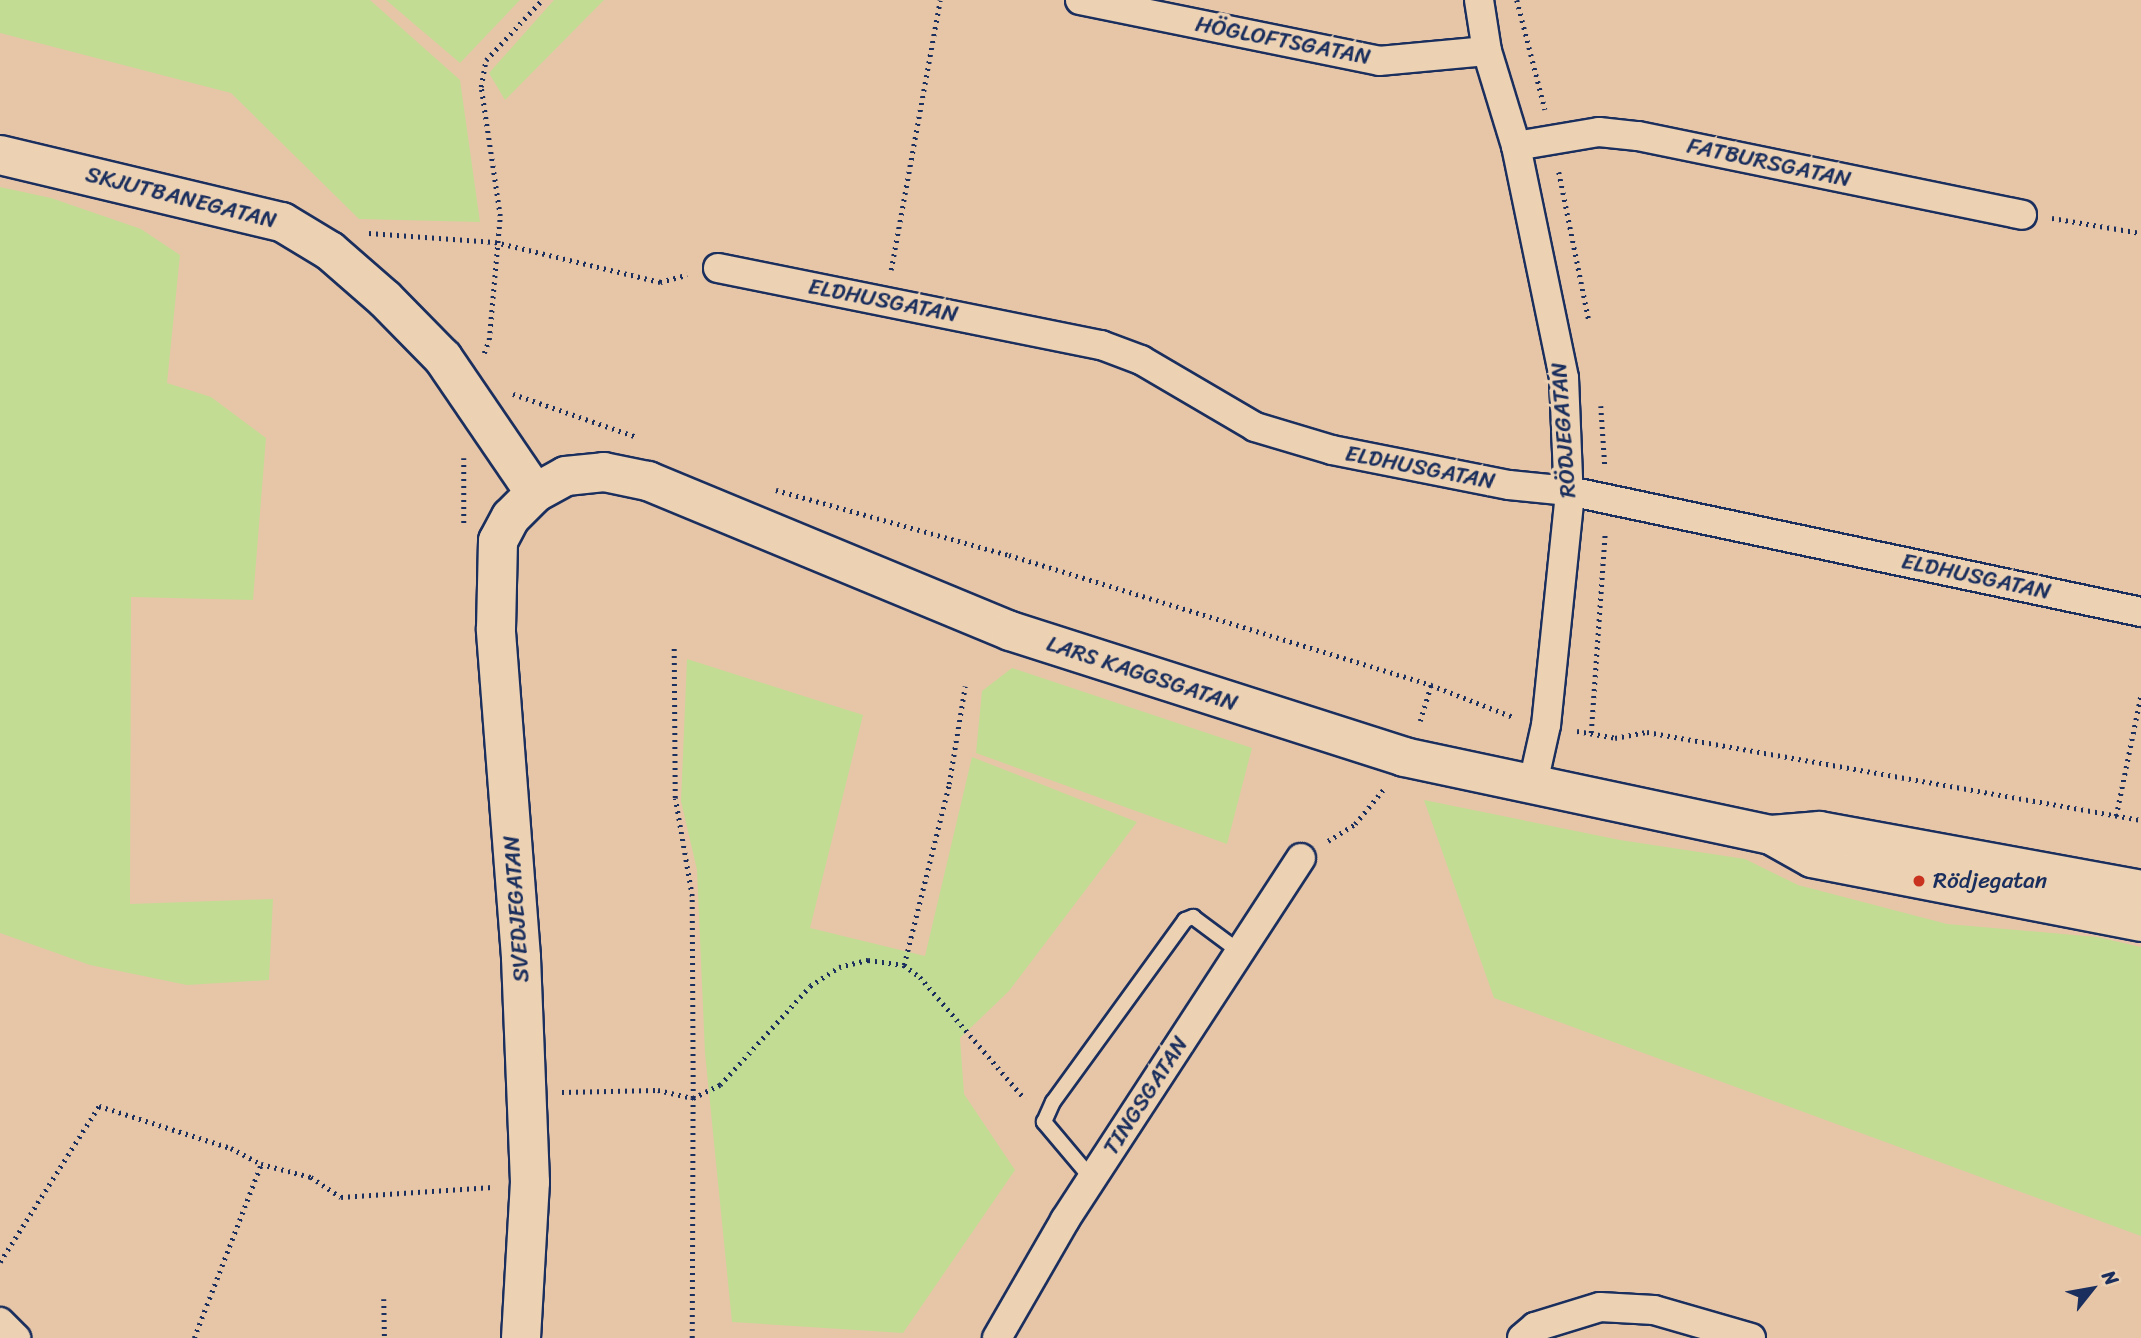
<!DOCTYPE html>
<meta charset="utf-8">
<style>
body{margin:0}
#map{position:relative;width:2141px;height:1338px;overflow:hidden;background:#e7c6a8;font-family:Sriracha,sans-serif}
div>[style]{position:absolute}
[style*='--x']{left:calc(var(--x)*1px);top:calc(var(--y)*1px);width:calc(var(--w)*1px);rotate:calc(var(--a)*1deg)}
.green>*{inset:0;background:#c2dc93}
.path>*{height:4.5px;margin-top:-2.25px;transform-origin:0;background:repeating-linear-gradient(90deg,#1b2f5e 0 2px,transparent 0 7px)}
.roads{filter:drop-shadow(2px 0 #1b2f5e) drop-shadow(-2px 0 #1b2f5e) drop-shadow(0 2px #1b2f5e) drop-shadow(0 -2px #1b2f5e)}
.lane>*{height:14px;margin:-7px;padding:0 7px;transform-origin:7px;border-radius:7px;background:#ecd2b3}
.street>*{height:28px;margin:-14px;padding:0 14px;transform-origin:14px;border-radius:14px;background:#ecd2b3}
.secondary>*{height:38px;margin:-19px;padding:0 19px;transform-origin:19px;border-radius:19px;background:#ecd2b3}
.dots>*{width:19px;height:19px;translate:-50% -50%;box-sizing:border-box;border:4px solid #ecd2b3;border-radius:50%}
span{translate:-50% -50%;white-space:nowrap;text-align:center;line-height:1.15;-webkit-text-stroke:7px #ecd2b3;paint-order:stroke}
.street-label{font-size:23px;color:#1b2f5e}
.poi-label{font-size:23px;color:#1b2f5e}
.left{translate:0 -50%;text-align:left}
.north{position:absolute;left:2057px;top:1254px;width:70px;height:70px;-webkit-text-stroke:5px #ecd2b3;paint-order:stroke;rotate:59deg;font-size:19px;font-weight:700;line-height:28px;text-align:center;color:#1b2f5e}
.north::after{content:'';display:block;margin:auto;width:24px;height:32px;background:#1b2f5e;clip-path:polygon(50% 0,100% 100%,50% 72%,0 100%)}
</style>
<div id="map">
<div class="green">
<i style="clip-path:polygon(0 0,370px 0,460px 80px,480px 222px,359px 219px,231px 93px,0 33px)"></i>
<i style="clip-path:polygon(386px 0,520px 0,460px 63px)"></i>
<i style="clip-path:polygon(554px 0,604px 0,505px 100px,489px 73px)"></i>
<i style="clip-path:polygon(0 187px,51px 198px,141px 229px,180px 255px,167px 383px,211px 397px,266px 438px,253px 600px,131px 597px,130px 904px,273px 899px,269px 980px,187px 985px,90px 965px,0 933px)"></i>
<i style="clip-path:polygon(687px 659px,863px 715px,810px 928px,925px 956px,972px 757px,1137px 822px,1009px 991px,960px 1038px,964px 1094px,1015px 1170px,903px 1333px,732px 1322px,705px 1053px,697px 870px,681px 801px)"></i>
<i style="clip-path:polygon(1012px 668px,1252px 748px,1227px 844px,976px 753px,982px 691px)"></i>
<i style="clip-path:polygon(1424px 800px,1620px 840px,1745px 859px,1798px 885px,1947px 924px,2097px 937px,2141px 947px,2141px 1236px,1494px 998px)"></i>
</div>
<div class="path">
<i style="--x:1517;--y:0;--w:113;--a:75.6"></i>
<i style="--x:1559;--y:172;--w:152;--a:78.6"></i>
<i style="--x:2052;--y:218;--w:90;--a:9.6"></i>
<i style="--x:369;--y:233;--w:126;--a:4.1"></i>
<i style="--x:495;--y:242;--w:170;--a:13.6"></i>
<i style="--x:660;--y:282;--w:28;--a:-15"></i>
<i style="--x:891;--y:270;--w:274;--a:-79.7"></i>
<i style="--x:484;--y:353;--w:14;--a:-69"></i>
<i style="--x:489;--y:340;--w:124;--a:-84.9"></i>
<i style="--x:500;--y:216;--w:130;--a:-98.4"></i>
<i style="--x:481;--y:87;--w:27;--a:-80"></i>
<i style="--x:486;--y:60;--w:82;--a:-47"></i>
<i style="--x:513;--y:394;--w:131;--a:19.1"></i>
<i style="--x:1601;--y:406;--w:61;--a:86.2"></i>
<i style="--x:464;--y:458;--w:65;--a:90"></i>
<i style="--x:776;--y:490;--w:242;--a:15.6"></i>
<i style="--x:1009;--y:555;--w:442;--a:17.1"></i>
<i style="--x:1431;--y:685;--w:88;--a:21.3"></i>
<i style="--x:1420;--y:721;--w:38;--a:-73"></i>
<i style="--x:1577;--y:731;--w:39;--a:10"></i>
<i style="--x:1615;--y:738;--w:33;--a:-11"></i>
<i style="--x:1647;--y:732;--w:502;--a:10.1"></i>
<i style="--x:1591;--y:733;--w:201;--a:-86"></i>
<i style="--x:2116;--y:816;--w:125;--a:-78.4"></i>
<i style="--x:1328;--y:841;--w:32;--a:-32"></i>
<i style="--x:1355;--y:824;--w:44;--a:-50.5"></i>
<i style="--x:904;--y:965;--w:187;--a:-76"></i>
<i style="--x:949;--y:784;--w:99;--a:-80.7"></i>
<i style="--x:562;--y:1092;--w:96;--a:-1.2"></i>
<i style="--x:658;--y:1090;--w:36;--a:13"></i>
<i style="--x:693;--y:1098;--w:202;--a:-90.3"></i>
<i style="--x:692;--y:896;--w:99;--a:-99.8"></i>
<i style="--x:675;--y:798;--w:153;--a:-90.4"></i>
<i style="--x:0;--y:1262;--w:185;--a:-57.6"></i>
<i style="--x:99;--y:1106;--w:139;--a:17.7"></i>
<i style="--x:231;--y:1148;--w:34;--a:28"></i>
<i style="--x:261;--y:1164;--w:52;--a:14.6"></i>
<i style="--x:311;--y:1177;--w:36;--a:34"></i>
<i style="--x:341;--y:1197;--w:152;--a:-3.8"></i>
<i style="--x:384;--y:1299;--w:39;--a:89"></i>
<i style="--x:194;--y:1338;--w:186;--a:-68.9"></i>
<i style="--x:692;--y:1338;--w:240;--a:-89.8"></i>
<i style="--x:693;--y:1098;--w:30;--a:-26"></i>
<i style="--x:720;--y:1085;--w:134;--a:-47.7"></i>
<i style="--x:810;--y:986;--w:35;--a:-33"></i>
<i style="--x:839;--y:967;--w:30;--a:-14"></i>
<i style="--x:868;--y:960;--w:36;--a:8"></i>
<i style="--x:904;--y:965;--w:20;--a:37"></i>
<i style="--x:920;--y:977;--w:161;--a:49.3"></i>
</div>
<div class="roads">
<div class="lane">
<i style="--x:1092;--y:1179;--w:75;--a:-130.1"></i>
<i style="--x:1044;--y:1122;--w:22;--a:-66"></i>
<i style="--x:1053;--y:1102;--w:225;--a:-54"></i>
<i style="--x:1185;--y:920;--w:9;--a:-21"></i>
<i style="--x:1193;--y:917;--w:59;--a:36.7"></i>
</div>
<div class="street">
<i style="--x:1080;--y:0;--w:305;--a:11.5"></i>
<i style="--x:1379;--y:61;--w:108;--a:-5.3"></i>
<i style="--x:1479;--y:0;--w:52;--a:81.1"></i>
<i style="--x:1487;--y:51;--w:99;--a:73"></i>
<i style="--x:1516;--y:146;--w:237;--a:78.3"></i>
<i style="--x:1564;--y:378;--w:125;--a:87.7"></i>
<i style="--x:1569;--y:503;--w:223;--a:95.9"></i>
<i style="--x:1546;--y:725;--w:59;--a:102.6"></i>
<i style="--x:1516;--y:146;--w:84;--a:-9.6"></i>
<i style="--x:1599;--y:132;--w:39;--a:6"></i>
<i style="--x:1638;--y:136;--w:392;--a:11.6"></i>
<i style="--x:718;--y:268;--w:391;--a:11.4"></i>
<i style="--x:1101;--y:345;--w:43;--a:20.6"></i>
<i style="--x:1141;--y:360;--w:132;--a:30.4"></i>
<i style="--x:1255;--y:427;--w:80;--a:16.6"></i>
<i style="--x:1332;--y:450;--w:180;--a:11.2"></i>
<i style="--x:1509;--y:485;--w:60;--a:5.7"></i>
<i style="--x:1569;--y:491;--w:585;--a:11.94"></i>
<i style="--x:0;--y:1322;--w:23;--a:45"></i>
<i style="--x:997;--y:1338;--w:136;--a:-60"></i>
<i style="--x:1065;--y:1220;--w:432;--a:-56.9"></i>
<i style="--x:1522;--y:1338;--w:17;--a:-40"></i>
<i style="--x:1535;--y:1327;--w:68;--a:-17.1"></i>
<i style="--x:1600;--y:1307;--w:54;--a:3.2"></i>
<i style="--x:1654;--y:1310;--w:101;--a:16.1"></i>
</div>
<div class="secondary">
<i style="--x:0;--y:155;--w:290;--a:13.4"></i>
<i style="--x:282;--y:222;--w:56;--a:31.1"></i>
<i style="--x:330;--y:251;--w:73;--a:41.1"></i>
<i style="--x:385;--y:299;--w:83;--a:45.5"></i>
<i style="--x:443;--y:358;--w:163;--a:55.7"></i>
<i style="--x:1771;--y:835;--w:47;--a:29.3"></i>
<i style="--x:1812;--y:858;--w:335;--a:11"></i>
<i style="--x:521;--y:1338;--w:156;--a:-86.7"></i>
<i style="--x:530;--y:1182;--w:225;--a:-92.3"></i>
<i style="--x:521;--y:957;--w:329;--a:-94.4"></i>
<i style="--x:496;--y:629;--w:88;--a:-88.7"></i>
<i style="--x:498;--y:541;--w:27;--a:-62"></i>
<i style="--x:511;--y:517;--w:34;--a:-45"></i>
<i style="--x:535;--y:493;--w:35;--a:-29"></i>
<i style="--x:566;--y:476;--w:38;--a:-6"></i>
<i style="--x:604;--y:472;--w:45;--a:11.6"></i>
<i style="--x:648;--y:481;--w:392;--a:22.5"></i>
<i style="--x:1010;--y:631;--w:414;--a:17.7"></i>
<i style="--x:1404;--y:757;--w:375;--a:12"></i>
<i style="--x:1771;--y:835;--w:49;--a:-4.7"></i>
<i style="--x:1820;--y:831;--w:326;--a:10.4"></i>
</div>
</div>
<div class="dots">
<i style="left:1919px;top:881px;background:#c8321e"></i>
</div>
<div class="street-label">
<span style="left:1283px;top:41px;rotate:11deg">HÖGLOFTSGATAN</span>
<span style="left:1769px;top:163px;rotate:12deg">FATBURSGATAN</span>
<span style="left:181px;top:198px;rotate:14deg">SKJUTBANEGATAN</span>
<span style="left:883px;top:301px;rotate:11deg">ELDHUSGATAN</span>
<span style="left:1564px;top:430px;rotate:-94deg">RÖDJEGATAN</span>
<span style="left:1420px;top:468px;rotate:11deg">ELDHUSGATAN</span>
<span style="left:1976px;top:577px;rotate:12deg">ELDHUSGATAN</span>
<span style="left:1142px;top:674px;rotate:18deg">LARS KAGGSGATAN</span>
<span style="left:517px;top:909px;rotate:-94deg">SVEDJEGATAN</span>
<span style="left:1146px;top:1096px;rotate:-57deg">TINGSGATAN</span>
</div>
<div class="poi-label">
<span class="left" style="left:1933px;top:881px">Rödjegatan</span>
</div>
<div class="north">N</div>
</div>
